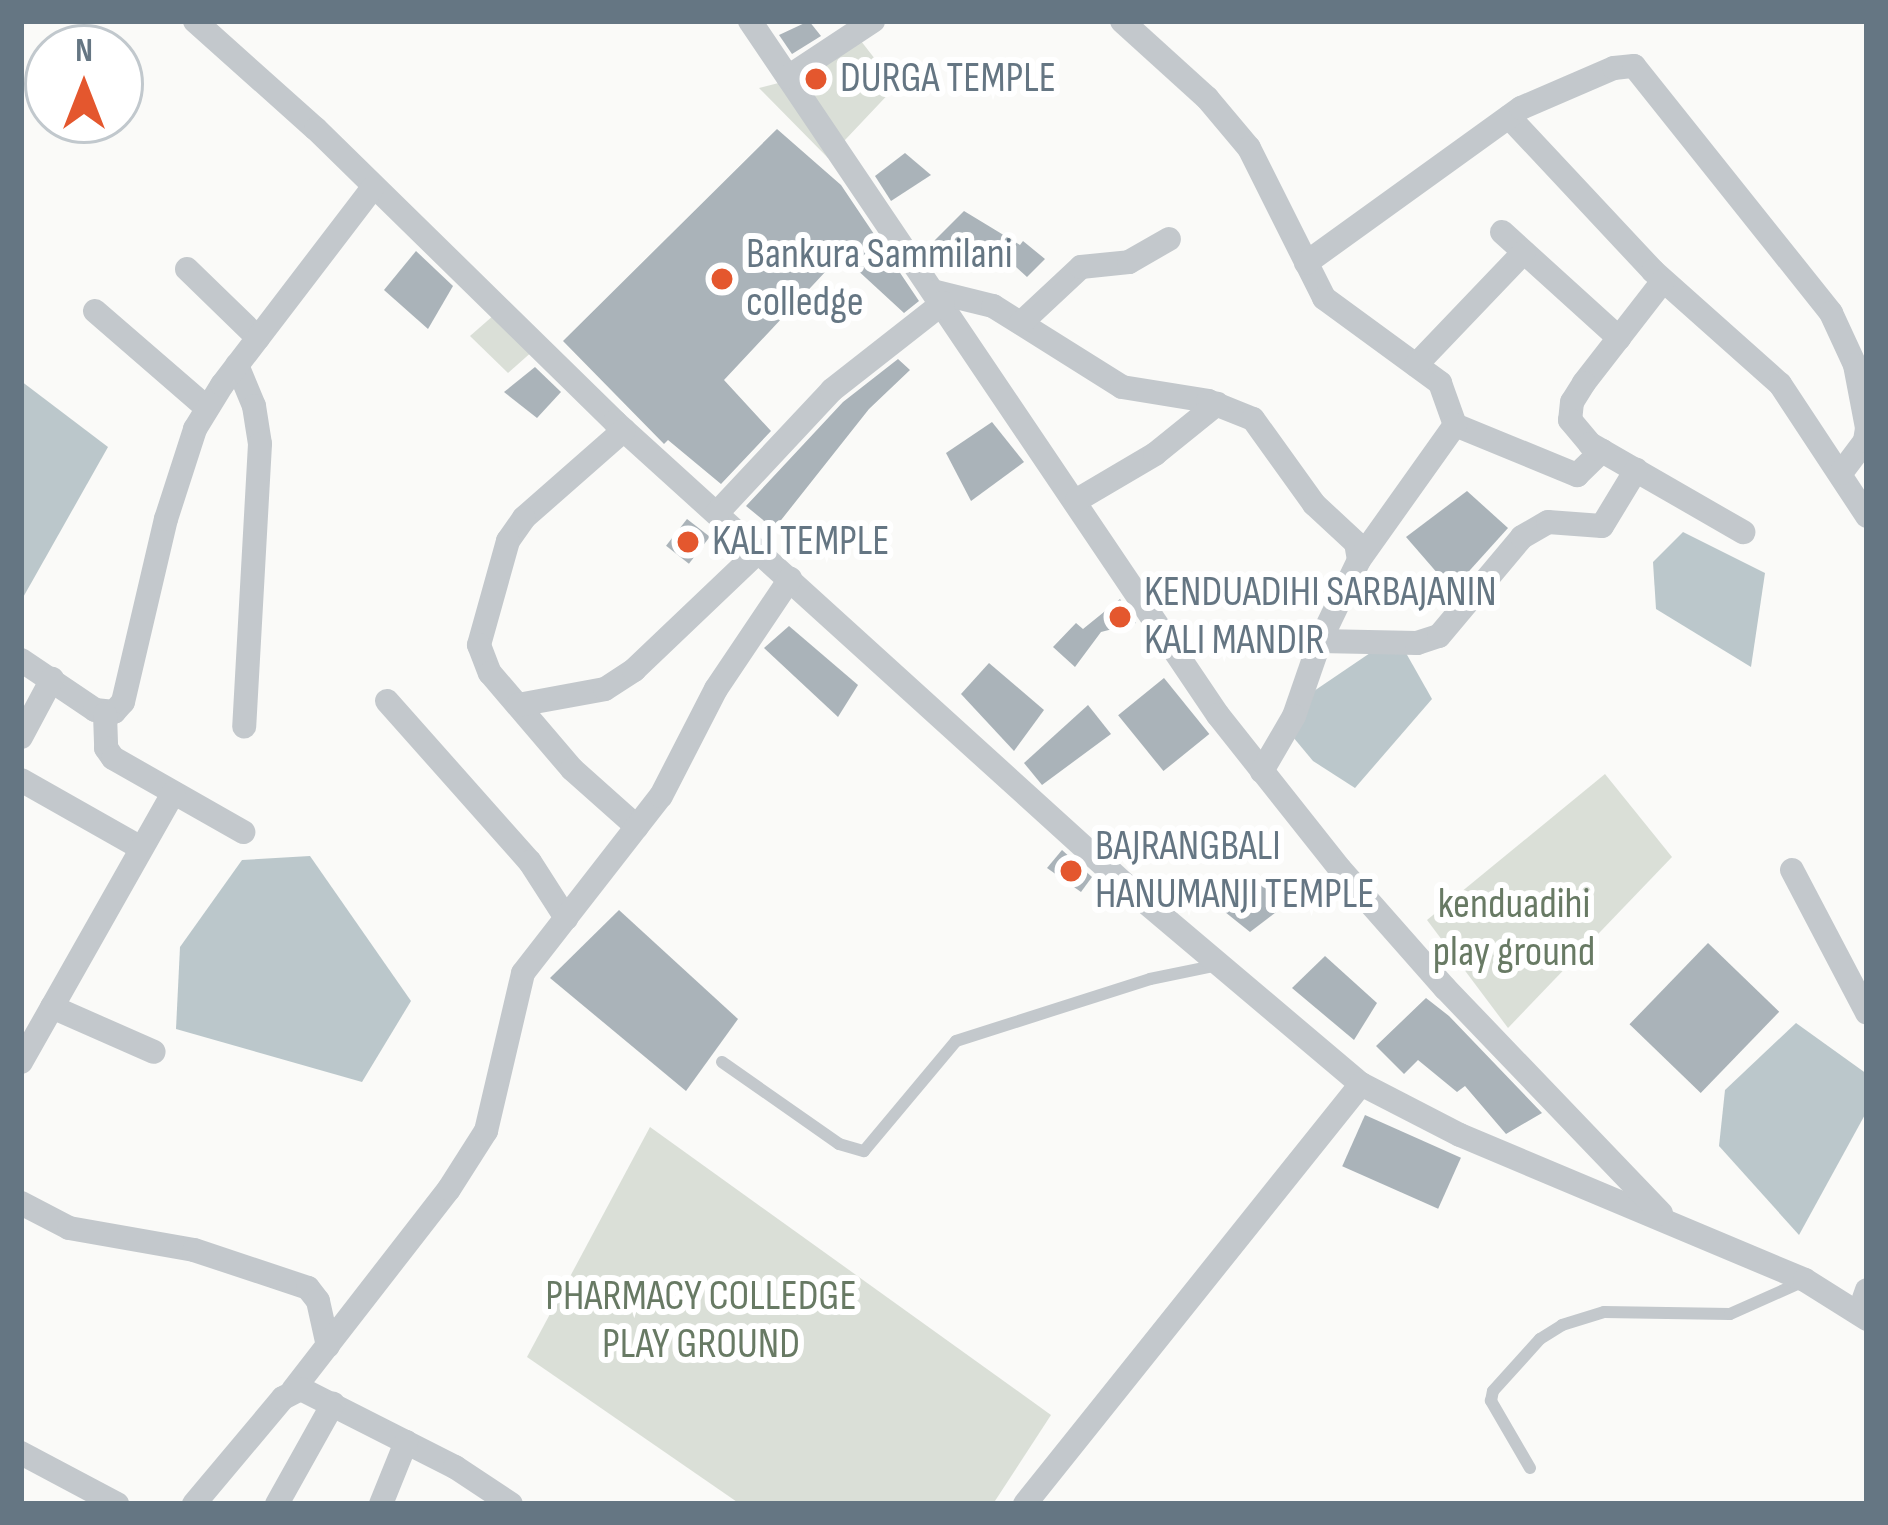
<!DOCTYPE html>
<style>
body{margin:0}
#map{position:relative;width:1888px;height:1525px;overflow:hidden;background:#fafaf8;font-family:"Sofia Sans Condensed",sans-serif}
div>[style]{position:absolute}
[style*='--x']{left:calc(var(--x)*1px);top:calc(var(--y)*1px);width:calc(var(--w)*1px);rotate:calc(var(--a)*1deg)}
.green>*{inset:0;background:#dadfd7}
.water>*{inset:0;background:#bbc7cb}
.building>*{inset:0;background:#aab3b9;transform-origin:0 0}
.lane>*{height:12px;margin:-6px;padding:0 6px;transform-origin:6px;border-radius:6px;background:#c3c8cc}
.street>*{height:24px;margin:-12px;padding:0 12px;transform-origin:12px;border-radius:12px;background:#c3c8cc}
.dots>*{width:33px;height:33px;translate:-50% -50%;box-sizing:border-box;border:6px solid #fff;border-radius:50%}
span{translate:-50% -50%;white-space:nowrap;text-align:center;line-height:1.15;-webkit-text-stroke:12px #fff;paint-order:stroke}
.poi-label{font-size:42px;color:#657683}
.left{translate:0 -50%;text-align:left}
.park-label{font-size:42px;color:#687a64}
.frame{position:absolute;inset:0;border:24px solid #657683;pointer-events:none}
.north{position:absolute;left:24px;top:24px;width:120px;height:120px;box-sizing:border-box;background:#fff;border:3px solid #c1c8cd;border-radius:50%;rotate:0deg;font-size:33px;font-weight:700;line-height:48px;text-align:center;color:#657683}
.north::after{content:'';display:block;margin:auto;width:42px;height:54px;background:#e4572e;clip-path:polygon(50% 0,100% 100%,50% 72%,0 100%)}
</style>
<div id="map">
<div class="green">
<i style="clip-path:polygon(861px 41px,896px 86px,828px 158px,759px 88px,798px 78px)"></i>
<i style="clip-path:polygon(494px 315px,534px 350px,508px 373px,470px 336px)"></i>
<i style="clip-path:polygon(1605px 774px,1672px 857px,1508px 1028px,1427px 920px)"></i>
<i style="clip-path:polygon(650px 1127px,1051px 1415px,993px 1504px,740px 1504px,527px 1357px)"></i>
</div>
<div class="water">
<i style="clip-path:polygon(21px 381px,108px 447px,21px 601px)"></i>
<i style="clip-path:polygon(1683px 532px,1765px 573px,1751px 667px,1656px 609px,1653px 562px)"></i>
<i style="clip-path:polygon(1373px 651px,1406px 653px,1432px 699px,1355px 788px,1313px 761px,1293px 737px,1314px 691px)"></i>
<i style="clip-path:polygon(310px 856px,411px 1001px,362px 1082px,176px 1029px,180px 947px,242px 860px)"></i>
<i style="clip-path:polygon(1796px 1023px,1867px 1074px,1867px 1111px,1799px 1235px,1719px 1146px,1725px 1090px)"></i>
</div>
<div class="building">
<i style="clip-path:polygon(809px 21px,821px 36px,792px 54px,779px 35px)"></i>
<i style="clip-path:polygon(777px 129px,841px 185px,919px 301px,904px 313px,841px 255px,724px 380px,771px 431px,721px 484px,668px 440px,664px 444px,563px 341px)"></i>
<i style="clip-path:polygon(905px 153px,931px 175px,891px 201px,875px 176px)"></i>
<i style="clip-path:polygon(964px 211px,1020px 245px,1023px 241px,1045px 259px,1027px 277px,996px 249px,979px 269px,959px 251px,951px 259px,934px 241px)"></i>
<i style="clip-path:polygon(416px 251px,453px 286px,428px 329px,384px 290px)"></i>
<i style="clip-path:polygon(898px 359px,910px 370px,869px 409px,774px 529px,746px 506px,843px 402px)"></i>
<i style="clip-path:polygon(535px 367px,561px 392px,537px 418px,504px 392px)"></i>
<i style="clip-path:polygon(992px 422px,1024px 462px,971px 501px,946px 453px)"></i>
<i style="clip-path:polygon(1467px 491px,1508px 528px,1452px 590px,1406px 537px)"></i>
<i style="left:687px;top:519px;width:29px;height:34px;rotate:38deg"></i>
<i style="clip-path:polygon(1120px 599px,1136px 623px,1101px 632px,1075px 667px,1053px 647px,1076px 623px,1083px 629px)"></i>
<i style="clip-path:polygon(789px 626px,858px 685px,838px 717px,764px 648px)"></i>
<i style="clip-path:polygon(989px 663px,1044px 710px,1014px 751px,961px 694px)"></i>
<i style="left:1164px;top:678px;width:72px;height:59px;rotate:51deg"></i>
<i style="clip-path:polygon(1088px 705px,1111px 734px,1042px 785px,1024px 763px)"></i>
<i style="clip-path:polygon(1062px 850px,1092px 877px,1081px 892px,1047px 868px)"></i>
<i style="clip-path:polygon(1260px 883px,1284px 906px,1250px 932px,1225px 912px)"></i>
<i style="clip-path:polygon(619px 910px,738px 1019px,686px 1091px,550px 978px)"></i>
<i style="left:1708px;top:943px;width:99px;height:113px;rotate:44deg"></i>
<i style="clip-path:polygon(1325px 956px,1377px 1003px,1354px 1040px,1292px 988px)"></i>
<i style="clip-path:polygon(1426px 998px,1449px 1016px,1542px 1113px,1506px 1134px,1465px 1086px,1457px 1092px,1418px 1060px,1404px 1074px,1376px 1046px)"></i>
<i style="left:1365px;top:1115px;width:105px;height:56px;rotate:24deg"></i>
</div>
<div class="lane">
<i style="--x:722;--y:1062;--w:143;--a:35"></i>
<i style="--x:839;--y:1144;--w:26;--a:16"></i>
<i style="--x:864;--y:1151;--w:143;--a:-50.1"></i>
<i style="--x:956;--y:1041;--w:204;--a:-17.7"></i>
<i style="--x:1150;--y:979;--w:69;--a:-11.6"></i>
<i style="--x:1530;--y:1468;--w:78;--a:-120.2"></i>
<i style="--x:1491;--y:1401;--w:10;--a:-79"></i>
<i style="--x:1493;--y:1391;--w:70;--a:-47.9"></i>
<i style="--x:1540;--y:1339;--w:26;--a:-32"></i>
<i style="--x:1562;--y:1325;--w:44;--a:-17.2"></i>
<i style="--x:1604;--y:1312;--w:126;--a:0.9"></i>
<i style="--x:1730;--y:1314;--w:81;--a:-24"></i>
</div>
<div class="street">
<i style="--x:195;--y:21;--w:162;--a:41.8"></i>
<i style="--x:316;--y:129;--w:419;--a:44.4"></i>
<i style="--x:615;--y:422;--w:695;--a:42.2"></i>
<i style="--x:1130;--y:889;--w:302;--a:40.2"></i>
<i style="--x:1361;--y:1084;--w:111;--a:27.3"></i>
<i style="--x:1460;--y:1135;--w:374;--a:22.8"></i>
<i style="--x:1805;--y:1280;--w:73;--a:32.2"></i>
<i style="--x:750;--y:21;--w:837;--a:56.01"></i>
<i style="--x:1218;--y:715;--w:196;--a:51.6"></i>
<i style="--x:1340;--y:869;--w:159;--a:48.6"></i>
<i style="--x:1445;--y:988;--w:312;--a:46.2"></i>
<i style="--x:1122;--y:21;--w:115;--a:42.2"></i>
<i style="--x:1207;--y:98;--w:65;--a:50"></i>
<i style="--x:1249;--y:148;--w:168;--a:63.4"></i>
<i style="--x:1324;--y:298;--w:144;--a:36.2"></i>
<i style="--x:1440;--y:383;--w:45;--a:70.3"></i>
<i style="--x:1455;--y:425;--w:132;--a:22.3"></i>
<i style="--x:1577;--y:475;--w:35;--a:-44"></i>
<i style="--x:788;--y:77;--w:102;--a:-33.4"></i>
<i style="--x:1509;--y:117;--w:211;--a:46.9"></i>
<i style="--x:1653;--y:271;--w:170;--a:41.7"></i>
<i style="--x:1780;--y:384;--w:158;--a:56.6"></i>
<i style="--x:1502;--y:232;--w:158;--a:42.2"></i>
<i style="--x:1306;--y:263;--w:265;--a:-35.8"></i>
<i style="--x:1521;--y:108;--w:101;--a:-23.3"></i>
<i style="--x:1614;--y:68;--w:20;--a:-6"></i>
<i style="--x:1634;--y:66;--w:316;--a:51.4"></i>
<i style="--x:1831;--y:313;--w:57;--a:65.2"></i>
<i style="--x:1855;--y:365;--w:64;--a:79.2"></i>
<i style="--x:187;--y:269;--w:99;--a:44.2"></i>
<i style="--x:1663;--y:281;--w:129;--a:127.8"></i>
<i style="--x:1584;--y:383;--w:22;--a:122"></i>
<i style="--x:1572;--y:402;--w:18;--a:96"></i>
<i style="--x:1570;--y:420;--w:31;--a:50"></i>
<i style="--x:1590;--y:444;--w:177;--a:29.9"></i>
<i style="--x:936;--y:292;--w:59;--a:13.8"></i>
<i style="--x:993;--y:306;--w:152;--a:32.1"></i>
<i style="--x:1122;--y:387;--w:87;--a:9.2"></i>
<i style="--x:1208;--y:401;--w:48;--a:21.8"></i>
<i style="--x:1253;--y:419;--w:105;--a:54.3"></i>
<i style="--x:1314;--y:504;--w:57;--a:42.9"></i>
<i style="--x:1356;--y:543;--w:17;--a:80"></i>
<i style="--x:1359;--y:560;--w:90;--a:115.7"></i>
<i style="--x:1320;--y:641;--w:79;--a:109.1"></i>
<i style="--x:1294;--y:716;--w:64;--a:120.2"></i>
<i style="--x:95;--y:311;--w:148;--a:40.9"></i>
<i style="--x:1021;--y:323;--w:82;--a:-43"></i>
<i style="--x:1081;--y:267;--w:48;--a:-5.9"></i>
<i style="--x:1129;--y:262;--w:46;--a:-29.9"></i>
<i style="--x:237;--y:365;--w:44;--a:67.5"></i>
<i style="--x:254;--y:406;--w:38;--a:81"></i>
<i style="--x:260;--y:444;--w:283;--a:93.2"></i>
<i style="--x:1416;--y:365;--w:156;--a:-46.3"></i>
<i style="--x:624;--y:430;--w:133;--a:138.7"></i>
<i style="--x:524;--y:518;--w:28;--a:125"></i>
<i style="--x:508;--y:541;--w:108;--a:105.6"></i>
<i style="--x:479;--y:645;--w:30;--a:69"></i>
<i style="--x:490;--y:673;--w:126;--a:49.5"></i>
<i style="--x:572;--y:769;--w:87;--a:41.7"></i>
<i style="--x:1841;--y:473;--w:40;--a:-53"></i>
<i style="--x:1865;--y:441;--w:13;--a:-81"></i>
<i style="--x:1077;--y:500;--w:91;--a:-30.5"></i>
<i style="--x:1155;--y:454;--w:80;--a:-38.9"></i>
<i style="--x:717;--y:513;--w:168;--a:-46.9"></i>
<i style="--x:832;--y:390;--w:141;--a:-38.1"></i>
<i style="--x:1359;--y:560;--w:166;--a:-54.6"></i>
<i style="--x:1320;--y:641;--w:97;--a:1.2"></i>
<i style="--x:1417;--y:643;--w:23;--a:-18"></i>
<i style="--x:1439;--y:636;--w:129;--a:-50"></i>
<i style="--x:1522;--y:537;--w:30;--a:-30"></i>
<i style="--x:1548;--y:522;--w:54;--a:4.2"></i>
<i style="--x:1602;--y:526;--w:66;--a:-58.7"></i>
<i style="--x:21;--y:660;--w:89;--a:34"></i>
<i style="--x:95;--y:710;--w:19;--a:6"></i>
<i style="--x:114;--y:712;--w:13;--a:-48"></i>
<i style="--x:123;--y:702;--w:188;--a:-76.8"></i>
<i style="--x:166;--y:519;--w:95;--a:-72.1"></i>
<i style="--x:195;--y:429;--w:52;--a:-58.5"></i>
<i style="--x:222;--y:385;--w:247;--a:-52.6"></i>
<i style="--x:387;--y:701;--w:215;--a:48.4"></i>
<i style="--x:530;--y:862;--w:67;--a:57.3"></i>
<i style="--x:518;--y:705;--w:88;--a:-10.4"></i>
<i style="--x:605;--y:689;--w:35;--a:-33"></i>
<i style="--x:634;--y:670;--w:173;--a:-43.6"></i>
<i style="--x:105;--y:714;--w:34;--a:88"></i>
<i style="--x:106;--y:748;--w:12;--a:55"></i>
<i style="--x:113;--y:758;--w:150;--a:29.6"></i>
<i style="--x:21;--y:737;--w:66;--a:-61.9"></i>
<i style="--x:21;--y:780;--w:138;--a:29.5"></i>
<i style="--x:1792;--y:870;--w:161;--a:62.3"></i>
<i style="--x:52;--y:1007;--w:111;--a:23.8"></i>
<i style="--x:21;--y:1062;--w:309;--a:-60.5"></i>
<i style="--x:21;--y:1203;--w:54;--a:27.5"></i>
<i style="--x:69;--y:1228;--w:127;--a:10"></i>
<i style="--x:194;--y:1250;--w:120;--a:18.4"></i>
<i style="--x:308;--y:1288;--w:16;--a:52"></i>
<i style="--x:318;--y:1301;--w:46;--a:77.5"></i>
<i style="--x:1859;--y:1313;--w:24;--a:-71"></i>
<i style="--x:293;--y:1390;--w:254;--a:-52.2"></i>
<i style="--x:449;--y:1189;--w:69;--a:-57.5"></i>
<i style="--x:486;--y:1131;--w:162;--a:-76.8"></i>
<i style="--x:523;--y:973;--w:224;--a:-52.1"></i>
<i style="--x:661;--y:796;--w:120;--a:-62.8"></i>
<i style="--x:716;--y:689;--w:133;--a:-56.1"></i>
<i style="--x:21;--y:1453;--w:109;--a:28"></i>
<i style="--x:194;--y:1504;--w:138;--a:-50"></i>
<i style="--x:283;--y:1398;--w:20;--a:-27"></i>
<i style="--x:301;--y:1389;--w:173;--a:26.9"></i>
<i style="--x:455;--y:1467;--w:67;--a:33.5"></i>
<i style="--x:277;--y:1504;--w:115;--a:-60.8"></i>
<i style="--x:381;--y:1504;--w:67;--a:-68"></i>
<i style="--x:1025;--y:1504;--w:538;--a:-51.34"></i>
</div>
<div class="dots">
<i style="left:816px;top:79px;background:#e4572e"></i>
<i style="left:722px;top:279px;background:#e4572e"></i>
<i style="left:688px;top:542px;background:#e4572e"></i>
<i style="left:1120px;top:617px;background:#e4572e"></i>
<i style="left:1071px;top:871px;background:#e4572e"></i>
</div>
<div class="poi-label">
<span class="left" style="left:840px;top:79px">DURGA TEMPLE</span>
<span class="left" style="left:746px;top:279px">Bankura Sammilani<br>colledge</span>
<span class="left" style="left:712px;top:542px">KALI TEMPLE</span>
<span class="left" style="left:1144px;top:617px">KENDUADIHI SARBAJANIN<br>KALI MANDIR</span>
<span class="left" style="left:1095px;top:871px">BAJRANGBALI<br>HANUMANJI TEMPLE</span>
</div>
<div class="park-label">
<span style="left:1514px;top:929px">kenduadihi<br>play ground</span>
<span style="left:701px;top:1321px">PHARMACY COLLEDGE<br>PLAY GROUND</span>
</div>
<div class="frame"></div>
<div class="north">N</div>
</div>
